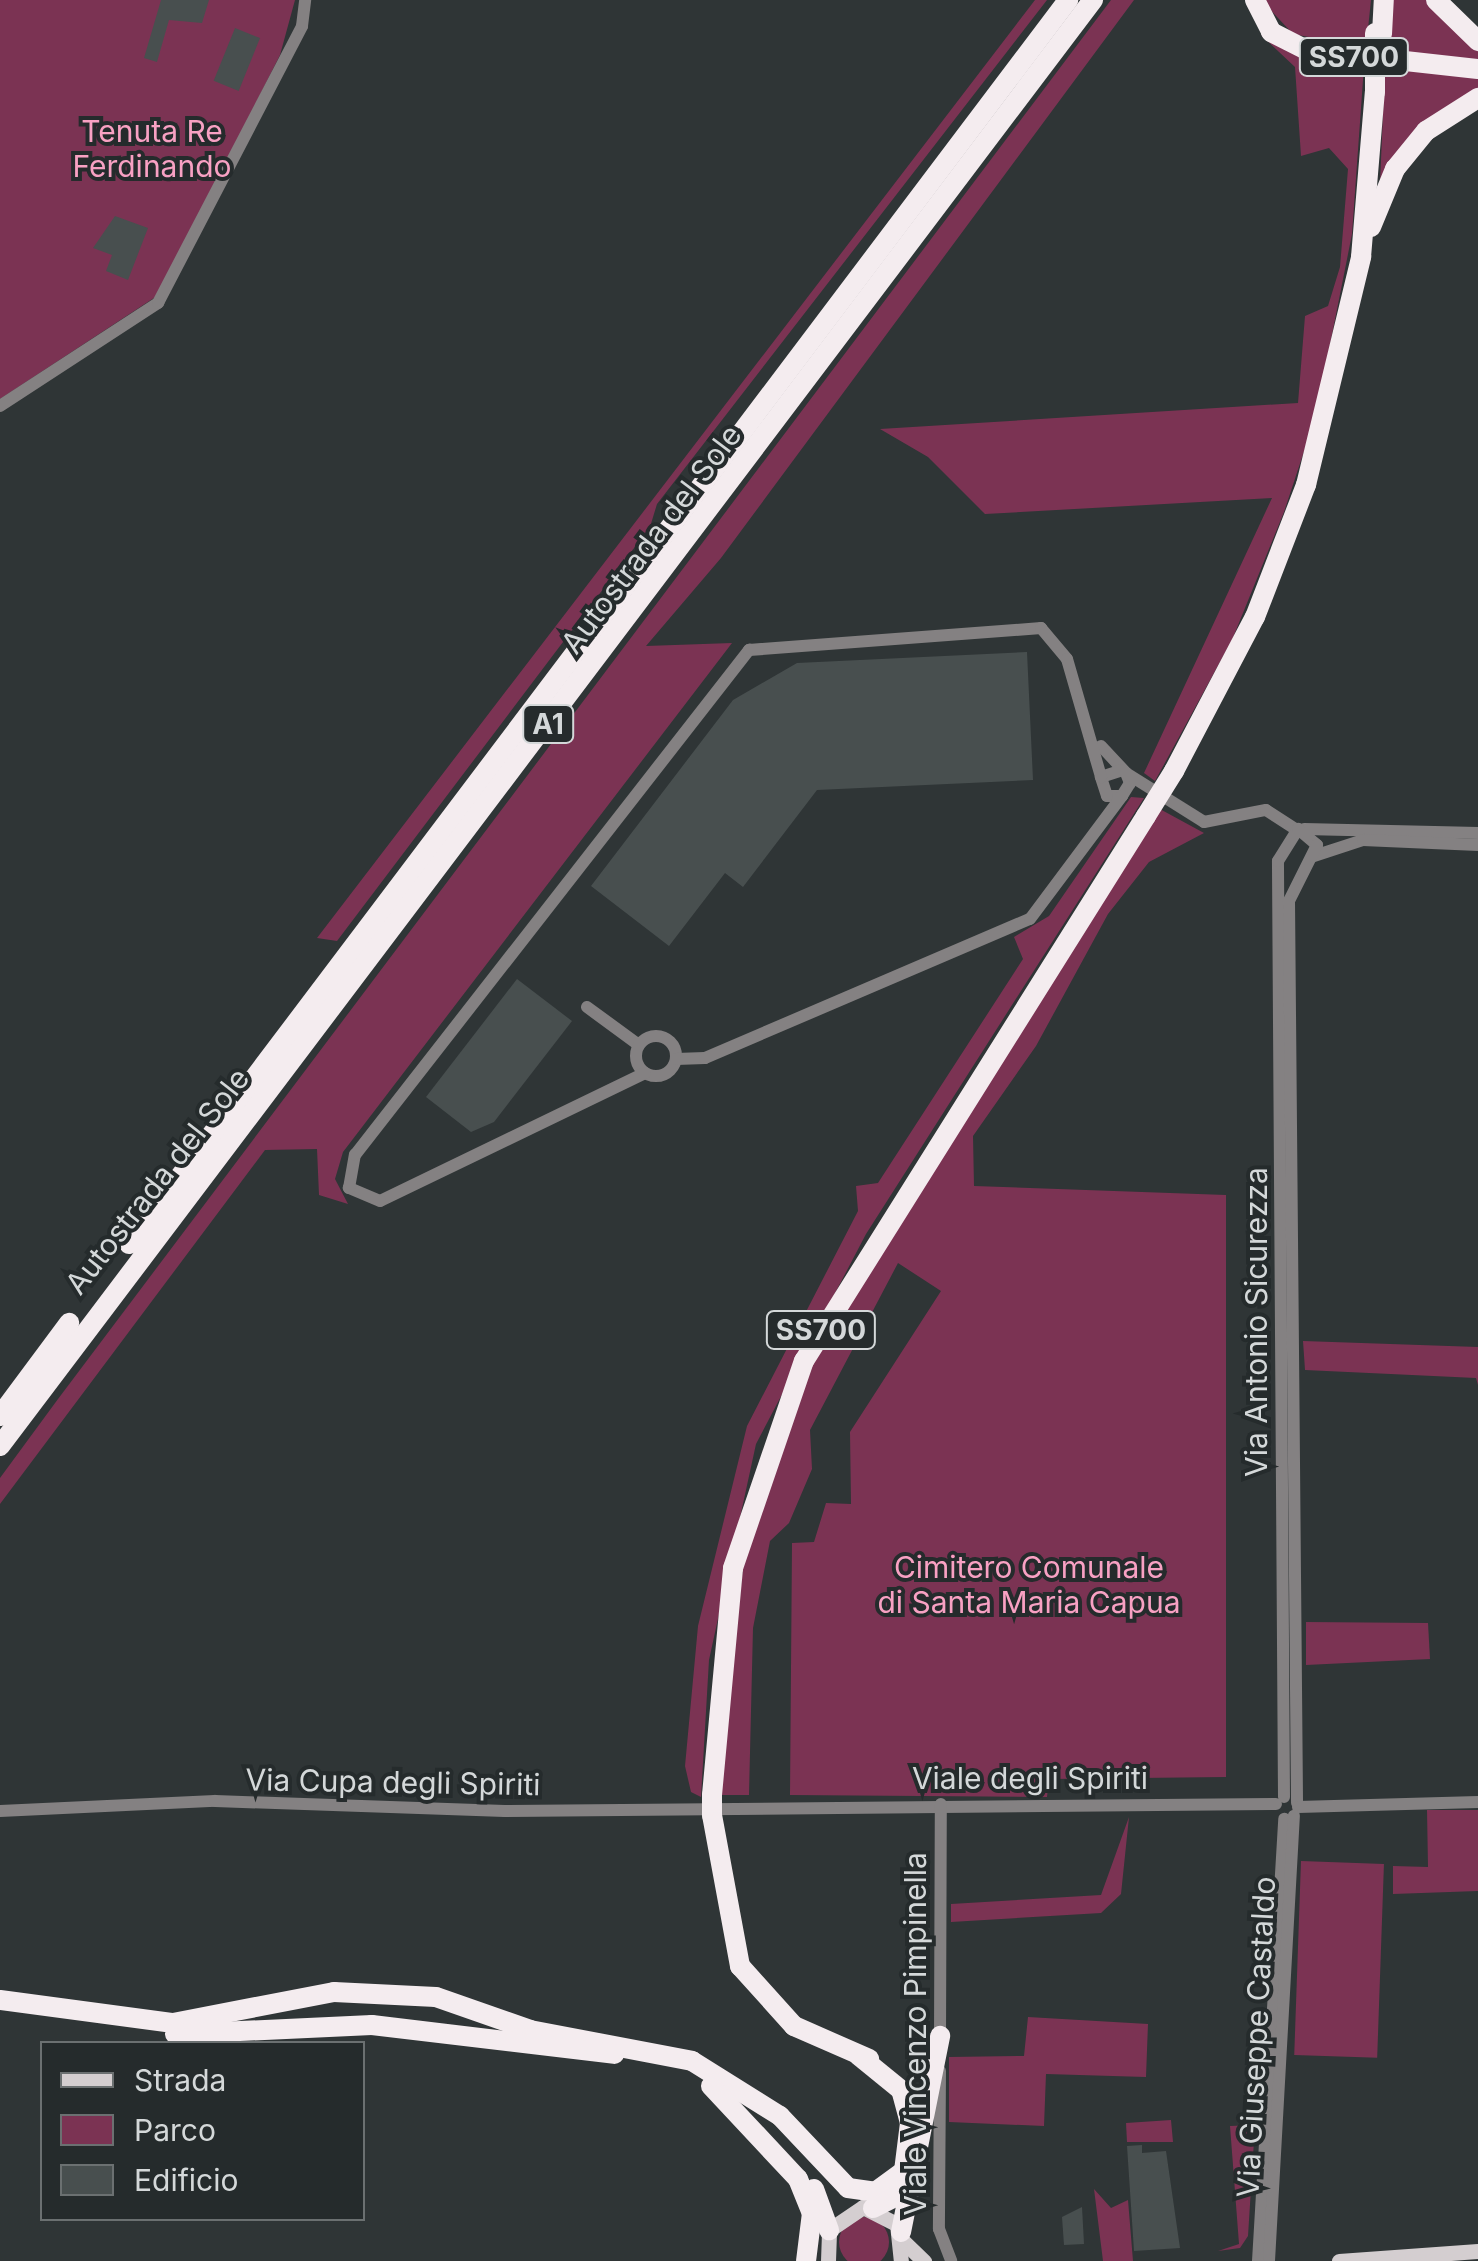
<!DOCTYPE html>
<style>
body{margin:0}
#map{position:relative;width:1478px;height:2261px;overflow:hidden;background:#2f3536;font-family:Inter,sans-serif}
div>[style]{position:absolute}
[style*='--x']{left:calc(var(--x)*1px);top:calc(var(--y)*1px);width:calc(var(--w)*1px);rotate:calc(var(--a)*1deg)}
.green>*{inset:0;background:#7b3353;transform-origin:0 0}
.round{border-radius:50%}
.building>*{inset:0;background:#484f4f;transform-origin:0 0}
.minor>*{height:12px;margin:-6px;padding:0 6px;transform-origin:6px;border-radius:6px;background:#848182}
.minor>.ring{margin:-6px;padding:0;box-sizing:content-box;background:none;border:12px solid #848182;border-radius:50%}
.major>*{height:15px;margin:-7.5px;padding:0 7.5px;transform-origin:7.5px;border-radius:7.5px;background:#d4ced0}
.highway>*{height:20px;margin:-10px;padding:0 10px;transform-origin:10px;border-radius:10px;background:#f4ecef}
.highway-bridge>*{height:20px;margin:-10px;padding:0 10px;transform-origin:10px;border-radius:10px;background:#f4ecef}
span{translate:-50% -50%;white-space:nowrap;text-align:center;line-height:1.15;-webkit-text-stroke:8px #252b2c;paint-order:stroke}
.shield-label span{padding:2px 8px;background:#252b2c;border:2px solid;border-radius:8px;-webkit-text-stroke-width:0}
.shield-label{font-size:28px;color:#d4d8d9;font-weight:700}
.park-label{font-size:30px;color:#f8a1c3}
.street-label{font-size:30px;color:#d4d8d9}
.legend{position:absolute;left:40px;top:2041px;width:325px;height:180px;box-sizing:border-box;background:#252b2c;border:2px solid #6b7071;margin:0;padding:12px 18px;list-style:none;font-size:30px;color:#d4d8d9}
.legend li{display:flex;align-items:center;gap:20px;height:50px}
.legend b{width:50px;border:2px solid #6b7071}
</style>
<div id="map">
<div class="green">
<i style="clip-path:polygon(0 0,295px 0,280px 55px,160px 294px,0 399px)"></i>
<i style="clip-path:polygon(1035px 0,1047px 0,657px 504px,650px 527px,337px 941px,317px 938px)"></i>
<i style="clip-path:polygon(1111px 0,1134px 0,721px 558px,646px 646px,732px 643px,343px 1152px,335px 1179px,348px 1204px,319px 1195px,317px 1149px,265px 1150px,0 1504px,0 1478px,58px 1399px)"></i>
<i style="clip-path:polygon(1261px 0,1371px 0,1366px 48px,1293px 34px)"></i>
<i style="clip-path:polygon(1391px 0,1428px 0,1478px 47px,1478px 61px,1387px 51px)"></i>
<i style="clip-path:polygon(1261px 35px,1308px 59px,1364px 66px,1352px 234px,1316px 415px,1284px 512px,1232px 640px,1155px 781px,1144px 773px,1272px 498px,985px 514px,928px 457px,880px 429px,1298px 403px,1305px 316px,1328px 306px,1340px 267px,1348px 169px,1329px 148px,1301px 156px,1295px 67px)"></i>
<i style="clip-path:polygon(1385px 67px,1478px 76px,1478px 91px,1380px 183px)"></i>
<i style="clip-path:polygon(1131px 797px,1144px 798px,866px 1234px,756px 1444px,709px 1660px,701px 1797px,691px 1792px,685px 1766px,698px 1626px,747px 1426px,858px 1211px,856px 1186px,878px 1183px,1023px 959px,1014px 937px,1049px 916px)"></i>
<i style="clip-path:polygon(1158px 808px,1204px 833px,1149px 862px,1108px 914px,1036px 1046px,973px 1136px,974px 1186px,1226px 1195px,1226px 1777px,1049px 1779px,1047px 1797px,790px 1795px,792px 1543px,814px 1542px,826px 1503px,851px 1504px,850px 1432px,941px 1291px,898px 1263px,810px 1430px,812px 1469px,789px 1523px,770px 1541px,753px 1628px,749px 1795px,719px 1795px,745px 1548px,784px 1426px,824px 1338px)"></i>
<i style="clip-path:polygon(1303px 1341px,1478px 1347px,1478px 1385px,1476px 1378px,1305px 1370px)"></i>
<i style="clip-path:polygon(1306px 1622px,1428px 1623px,1430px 1659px,1306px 1665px)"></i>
<i style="clip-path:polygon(1427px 1810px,1478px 1810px,1478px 1891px,1393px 1894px,1393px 1866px,1428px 1867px)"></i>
<i style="clip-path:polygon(1129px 1817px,1121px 1894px,1101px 1913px,951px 1922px,951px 1904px,1101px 1895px)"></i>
<i style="left:1301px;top:1861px;width:83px;height:194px;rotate:2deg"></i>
<i style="clip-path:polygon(1028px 2017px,1148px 2024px,1146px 2077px,1046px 2074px,1044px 2126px,949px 2122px,949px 2057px,1024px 2056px)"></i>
<i style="clip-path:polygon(1171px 2120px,1173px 2142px,1127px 2142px,1126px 2123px)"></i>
<i style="clip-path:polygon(1255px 2125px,1248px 2236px,1240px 2248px,1218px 2251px,1239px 2244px,1230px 2126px)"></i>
<i style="clip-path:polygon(1094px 2189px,1111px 2208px,1128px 2200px,1133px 2261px,1103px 2261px)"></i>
<i class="round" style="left:839px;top:2217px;width:50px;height:50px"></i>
</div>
<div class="building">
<i style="clip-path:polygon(161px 0,209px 0,202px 23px,169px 20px,157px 62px,144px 58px)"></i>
<i style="left:235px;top:28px;width:27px;height:57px;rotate:22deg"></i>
<i style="clip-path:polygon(115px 216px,148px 228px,128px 280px,106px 271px,112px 255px,93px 248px)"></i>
<i style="clip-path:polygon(1027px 652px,1033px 780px,817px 790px,743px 887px,725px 873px,669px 946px,591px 886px,733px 700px,797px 663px)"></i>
<i style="clip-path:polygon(517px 979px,572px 1021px,494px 1122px,471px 1132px,426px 1097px)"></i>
<i style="clip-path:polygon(1142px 2145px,1142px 2153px,1166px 2151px,1180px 2248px,1134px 2251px,1127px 2146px)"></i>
<i style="clip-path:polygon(1082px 2207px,1084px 2244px,1064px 2245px,1062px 2217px)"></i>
</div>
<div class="minor">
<i style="--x:0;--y:406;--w:189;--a:-33.1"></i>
<i style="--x:158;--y:303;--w:312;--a:-62.5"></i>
<i style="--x:302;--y:26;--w:26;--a:-83"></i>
<i style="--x:1101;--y:746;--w:37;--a:47"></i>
<i style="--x:1126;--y:773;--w:11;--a:68"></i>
<i style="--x:1130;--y:783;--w:15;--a:122"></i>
<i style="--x:1122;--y:796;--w:15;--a:180"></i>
<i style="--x:1107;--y:796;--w:20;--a:-108"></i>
<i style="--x:1101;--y:777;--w:22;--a:-18"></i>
<i style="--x:1126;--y:773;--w:92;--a:32.1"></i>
<i style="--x:1204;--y:822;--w:63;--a:-11"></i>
<i style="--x:1266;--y:810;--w:35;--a:33"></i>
<i style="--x:1304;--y:829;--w:174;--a:1.3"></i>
<i style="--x:1314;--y:856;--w:52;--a:-18.1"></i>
<i style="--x:1363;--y:840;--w:115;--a:2.5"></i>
<i style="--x:587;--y:1007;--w:64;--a:36.2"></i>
<i class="ring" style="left:636px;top:1036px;width:28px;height:28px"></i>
<i style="--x:676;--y:1059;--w:29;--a:-2"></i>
<i style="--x:705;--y:1058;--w:353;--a:-23.2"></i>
<i style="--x:1030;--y:919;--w:154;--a:-53.2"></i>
<i style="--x:645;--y:1073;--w:294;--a:154.2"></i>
<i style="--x:380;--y:1201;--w:34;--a:-157"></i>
<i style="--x:349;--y:1188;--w:34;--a:-80"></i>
<i style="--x:355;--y:1155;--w:641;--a:-52.04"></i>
<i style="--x:749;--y:650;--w:293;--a:-4.3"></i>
<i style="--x:1041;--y:628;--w:40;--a:50"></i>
<i style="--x:1067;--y:659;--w:123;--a:73.9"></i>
<i style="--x:1284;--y:1797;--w:936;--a:-90.37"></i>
<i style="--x:1278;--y:861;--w:38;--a:-58"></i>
<i style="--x:1298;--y:829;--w:25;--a:40"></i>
<i style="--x:1317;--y:845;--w:63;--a:116.6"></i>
<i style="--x:1289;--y:901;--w:902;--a:89.49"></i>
<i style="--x:1298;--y:1807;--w:180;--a:-1.6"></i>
<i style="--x:0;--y:1811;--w:215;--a:-2.7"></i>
<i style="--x:215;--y:1801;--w:290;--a:2"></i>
<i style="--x:505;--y:1811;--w:771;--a:-0.52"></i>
<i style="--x:940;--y:2041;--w:237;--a:-89.8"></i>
<i style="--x:940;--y:2071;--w:158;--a:90.4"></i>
<i style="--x:939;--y:2229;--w:34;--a:69"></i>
<i style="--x:1258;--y:2261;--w:443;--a:-86.6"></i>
<i style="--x:1269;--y:2261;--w:446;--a:-86.8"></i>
</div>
<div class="major">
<i style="--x:904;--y:2242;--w:28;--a:44"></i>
<i style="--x:828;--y:2261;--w:31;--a:-88"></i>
<i style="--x:829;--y:2230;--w:41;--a:-34.1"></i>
<i style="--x:863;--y:2207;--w:38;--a:27"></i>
<i style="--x:897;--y:2224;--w:37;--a:84"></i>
<i style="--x:1339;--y:2261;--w:139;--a:-4.1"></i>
</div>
<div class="highway">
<i style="--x:1255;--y:0;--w:36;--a:63"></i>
<i style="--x:1271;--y:32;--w:39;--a:27"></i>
<i style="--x:1306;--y:50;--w:173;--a:6.3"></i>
<i style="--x:1436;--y:0;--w:59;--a:44.3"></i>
<i style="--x:1382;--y:34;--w:34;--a:-87"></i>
<i style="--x:1371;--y:227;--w:63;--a:-67.5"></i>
<i style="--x:1395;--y:169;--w:49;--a:-50.8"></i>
<i style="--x:1426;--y:131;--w:62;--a:-32.4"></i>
<i style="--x:1174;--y:771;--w:174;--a:-62.3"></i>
<i style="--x:1255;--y:617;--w:142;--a:-68.9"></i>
<i style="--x:1306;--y:485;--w:235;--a:-76.4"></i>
<i style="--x:1361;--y:257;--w:166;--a:-85.2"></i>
<i style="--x:129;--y:1244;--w:1559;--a:-52.95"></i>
<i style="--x:0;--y:1416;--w:116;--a:-53.4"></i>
<i style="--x:0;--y:1446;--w:1813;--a:-52.92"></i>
<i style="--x:712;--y:1795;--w:228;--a:-84.7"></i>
<i style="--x:733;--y:1568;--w:219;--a:-71.1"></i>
<i style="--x:804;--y:1361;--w:643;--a:-57.89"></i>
<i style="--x:712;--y:1815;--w:154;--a:79.5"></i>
<i style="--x:740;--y:1966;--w:81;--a:48"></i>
<i style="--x:794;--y:2026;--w:82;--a:23.7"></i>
<i style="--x:0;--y:2000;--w:175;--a:7.6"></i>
<i style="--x:173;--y:2023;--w:164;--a:-10.9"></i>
<i style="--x:334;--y:1992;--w:102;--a:2.8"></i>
<i style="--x:436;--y:1997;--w:100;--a:19.3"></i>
<i style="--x:530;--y:2030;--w:165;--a:10.8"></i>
<i style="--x:692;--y:2061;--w:104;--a:32"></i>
<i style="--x:780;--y:2116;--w:99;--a:46.6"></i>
<i style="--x:848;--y:2188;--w:27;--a:8"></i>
<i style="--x:875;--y:2192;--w:36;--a:-36"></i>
<i style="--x:904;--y:2171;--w:48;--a:-82.9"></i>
<i style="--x:910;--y:2123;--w:34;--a:-105"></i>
<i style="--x:901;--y:2090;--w:55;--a:-140.9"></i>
<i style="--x:175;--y:2034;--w:197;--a:-2.6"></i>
<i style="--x:372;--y:2025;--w:244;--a:6.8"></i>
<i style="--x:711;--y:2086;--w:127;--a:46.9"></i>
<i style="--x:798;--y:2179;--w:37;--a:68"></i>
<i style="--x:812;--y:2213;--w:48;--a:97.1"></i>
<i style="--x:814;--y:2189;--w:44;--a:69.9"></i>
<i style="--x:873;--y:2208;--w:40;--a:-26.6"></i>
<i style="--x:901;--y:2232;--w:200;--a:-78.7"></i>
</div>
<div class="highway-bridge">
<i style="--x:1375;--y:33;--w:59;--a:90"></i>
<i style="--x:1146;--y:816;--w:53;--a:-58.1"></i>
<i style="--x:712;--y:1795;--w:20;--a:90"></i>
</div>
<div class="shield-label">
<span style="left:1354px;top:57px">SS700</span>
<span style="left:548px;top:724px">A1</span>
<span style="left:821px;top:1330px">SS700</span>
</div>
<div class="park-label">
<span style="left:152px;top:148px">Tenuta Re<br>Ferdinando</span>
<span style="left:1029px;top:1584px">Cimitero Comunale<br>di Santa Maria Capua</span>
</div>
<div class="street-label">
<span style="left:651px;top:539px;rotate:-53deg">Autostrada del Sole</span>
<span style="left:157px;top:1181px;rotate:-52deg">Autostrada del Sole</span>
<span style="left:1256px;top:1322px;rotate:-90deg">Via Antonio Sicurezza</span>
<span style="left:1030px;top:1778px">Viale degli Spiriti</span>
<span style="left:393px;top:1782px;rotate:1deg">Via Cupa degli Spiriti</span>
<span style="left:915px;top:2034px;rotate:-90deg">Viale Vincenzo Pimpinella</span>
<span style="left:1256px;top:2037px;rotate:-87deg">Via Giuseppe Castaldo</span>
</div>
<ul class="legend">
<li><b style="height:12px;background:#d4ced0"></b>Strada</li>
<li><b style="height:28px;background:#7b3353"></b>Parco</li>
<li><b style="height:28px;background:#484f4f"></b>Edificio</li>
</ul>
</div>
